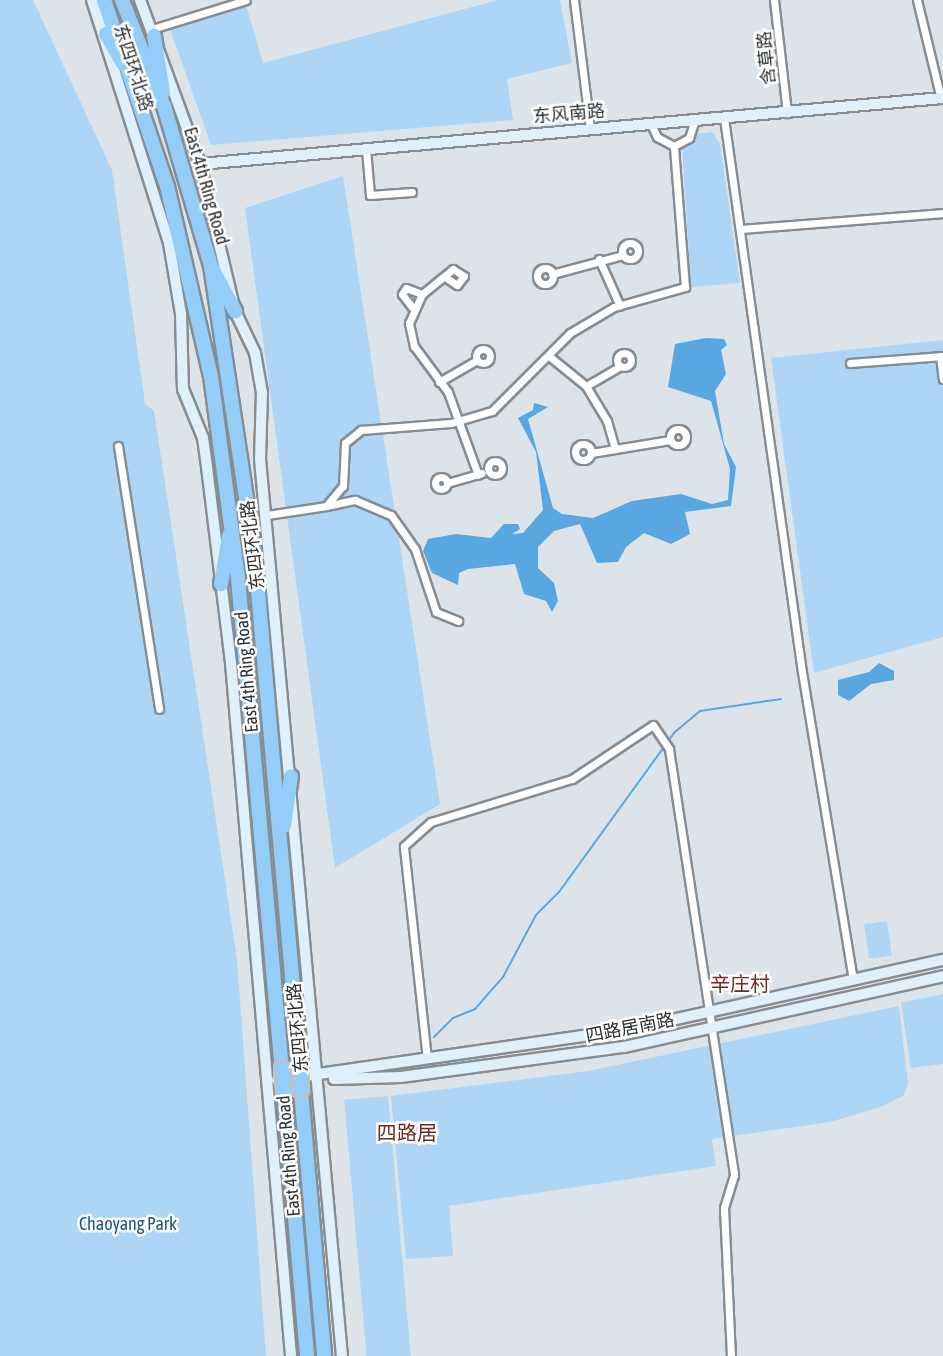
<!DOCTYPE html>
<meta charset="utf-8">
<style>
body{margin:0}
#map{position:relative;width:943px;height:1356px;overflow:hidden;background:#dde4e9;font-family:"Asap Condensed","Noto Sans SC",sans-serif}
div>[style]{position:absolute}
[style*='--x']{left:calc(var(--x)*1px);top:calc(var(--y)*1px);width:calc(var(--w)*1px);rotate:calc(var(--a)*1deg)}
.green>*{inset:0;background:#add6f6;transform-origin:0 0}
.water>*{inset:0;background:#58a7e0}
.stream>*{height:2px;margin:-1px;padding:0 1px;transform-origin:1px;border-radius:1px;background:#58a7e0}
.roads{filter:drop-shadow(2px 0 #868d92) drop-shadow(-2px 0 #868d92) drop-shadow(0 2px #868d92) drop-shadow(0 -2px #868d92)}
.street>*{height:7px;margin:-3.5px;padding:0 3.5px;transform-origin:3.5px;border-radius:3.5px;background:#fff}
.street>.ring{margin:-3.5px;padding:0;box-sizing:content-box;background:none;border:7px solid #fff;border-radius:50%}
.secondary>*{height:10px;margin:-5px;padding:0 5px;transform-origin:5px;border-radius:5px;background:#dff0fd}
.highway>*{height:14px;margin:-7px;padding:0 7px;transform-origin:7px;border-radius:7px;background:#93cdf8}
.bridges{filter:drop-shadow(2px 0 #c0c1c1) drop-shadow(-2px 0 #c0c1c1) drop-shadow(0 2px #c0c1c1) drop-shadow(0 -2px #c0c1c1)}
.highway-bridge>*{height:14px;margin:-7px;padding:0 7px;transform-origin:7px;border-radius:7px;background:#93cdf8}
span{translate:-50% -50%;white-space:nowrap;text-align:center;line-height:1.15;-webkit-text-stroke:5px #fff;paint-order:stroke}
.street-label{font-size:18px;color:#2d2f31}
.park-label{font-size:18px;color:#1a557b}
.neighbourhood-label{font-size:20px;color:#702b20}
</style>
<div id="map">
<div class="green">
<i style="clip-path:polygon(0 0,33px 0,112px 170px,145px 403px,154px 411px,237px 959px,266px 1356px,0 1356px)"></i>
<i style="clip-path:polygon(498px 0,560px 0,572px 63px,507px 79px,513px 120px,211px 145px,170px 29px,246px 5px,263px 63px)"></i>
<i style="clip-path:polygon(712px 132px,720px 144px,740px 283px,691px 287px,682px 147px,695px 134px)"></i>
<i style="clip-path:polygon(343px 176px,440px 804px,335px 868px,245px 208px)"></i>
<i style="clip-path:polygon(943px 340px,943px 637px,814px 673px,771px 358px)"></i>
<i style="left:887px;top:921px;width:35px;height:23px;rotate:82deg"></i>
<i style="clip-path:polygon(943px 994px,943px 1064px,911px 1068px,901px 1003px)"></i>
<i style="clip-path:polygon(899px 1006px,908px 1084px,903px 1096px,881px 1107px,830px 1122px,712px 1139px,716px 1166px,449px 1206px,453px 1256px,406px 1259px,391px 1096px,588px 1071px)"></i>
<i style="left:388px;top:1096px;width:261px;height:44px;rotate:85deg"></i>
</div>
<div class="water">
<i style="clip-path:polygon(706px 338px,724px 339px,727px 345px,721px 350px,726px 374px,715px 391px,724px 444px,736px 467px,731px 506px,685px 512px,690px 534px,671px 544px,644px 533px,626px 547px,618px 562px,597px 563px,580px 524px,554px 531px,538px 547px,538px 568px,554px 583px,558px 601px,552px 612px,546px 601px,524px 594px,515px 564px,468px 569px,459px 573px,458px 585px,432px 573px,423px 551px,428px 539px,456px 534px,491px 538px,504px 524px,518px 524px,520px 529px,512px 534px,523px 533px,543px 510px,536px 452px,518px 418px,533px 410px,534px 403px,548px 407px,528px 419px,553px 508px,562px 514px,593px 518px,632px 501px,681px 494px,712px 504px,728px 500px,730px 469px,711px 401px,668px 387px,675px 344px)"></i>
<i style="clip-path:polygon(879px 663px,894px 671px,894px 680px,871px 684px,849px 701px,838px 695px,838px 680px,869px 672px)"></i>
</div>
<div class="stream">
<i style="--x:434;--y:1037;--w:27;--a:-45"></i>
<i style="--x:453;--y:1018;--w:24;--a:-22"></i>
<i style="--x:475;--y:1009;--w:43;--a:-48.8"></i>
<i style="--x:503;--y:977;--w:70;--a:-62"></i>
<i style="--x:536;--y:915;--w:33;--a:-45"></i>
<i style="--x:559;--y:892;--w:198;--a:-54.1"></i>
<i style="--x:675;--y:732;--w:33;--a:-40"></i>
<i style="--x:700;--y:711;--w:82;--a:-8.4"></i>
</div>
<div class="roads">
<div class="street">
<i style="--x:574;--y:0;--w:129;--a:82.9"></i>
<i style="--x:774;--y:0;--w:114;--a:83.4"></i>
<i style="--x:917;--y:0;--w:102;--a:76.4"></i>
<i style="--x:152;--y:29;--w:98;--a:-17.1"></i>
<i style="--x:724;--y:118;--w:559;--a:81.99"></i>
<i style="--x:802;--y:672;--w:312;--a:80.6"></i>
<i style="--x:651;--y:124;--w:14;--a:65"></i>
<i style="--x:657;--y:137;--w:19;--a:28"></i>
<i style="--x:674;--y:146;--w:17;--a:-28"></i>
<i style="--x:689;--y:138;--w:19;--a:-72"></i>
<i style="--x:366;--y:149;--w:46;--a:85"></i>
<i style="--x:370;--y:195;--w:42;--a:-4.1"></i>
<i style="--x:741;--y:229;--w:203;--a:-4.5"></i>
<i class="ring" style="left:622px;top:243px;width:9px;height:9px"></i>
<i style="--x:599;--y:259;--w:51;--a:65.9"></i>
<i class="ring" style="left:537px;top:268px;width:9px;height:9px"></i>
<i style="--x:552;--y:274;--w:73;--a:-15"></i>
<i style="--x:448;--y:279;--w:11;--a:34"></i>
<i style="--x:457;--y:285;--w:11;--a:-52"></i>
<i style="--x:464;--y:276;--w:13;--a:-148"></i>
<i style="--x:453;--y:269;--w:40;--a:141"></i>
<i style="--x:422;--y:294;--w:32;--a:114"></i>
<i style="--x:409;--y:323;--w:24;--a:78"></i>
<i style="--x:414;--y:346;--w:57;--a:53.5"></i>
<i style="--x:448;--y:392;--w:88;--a:70.1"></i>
<i style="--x:412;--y:307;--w:16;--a:-128"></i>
<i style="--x:402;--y:294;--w:7;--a:-56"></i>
<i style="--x:406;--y:288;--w:17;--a:21"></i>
<i class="ring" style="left:476px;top:349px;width:7px;height:7px"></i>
<i class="ring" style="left:617px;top:353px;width:7px;height:7px"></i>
<i style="--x:549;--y:356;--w:48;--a:39"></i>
<i style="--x:586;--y:386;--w:41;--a:59"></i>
<i style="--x:607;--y:421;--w:29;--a:74"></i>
<i style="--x:940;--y:356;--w:23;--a:83"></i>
<i style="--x:850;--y:363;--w:93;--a:-4.3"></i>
<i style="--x:439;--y:382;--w:44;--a:-30.1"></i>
<i style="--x:586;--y:386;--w:39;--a:-30"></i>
<i class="ring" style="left:670px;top:429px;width:9px;height:9px"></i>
<i class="ring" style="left:575px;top:444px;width:9px;height:9px"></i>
<i style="--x:118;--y:446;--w:266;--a:81.1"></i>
<i style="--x:591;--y:453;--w:80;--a:-9.3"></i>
<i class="ring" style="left:488px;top:461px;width:7px;height:7px"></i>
<i class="ring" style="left:435px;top:477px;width:5px;height:5px"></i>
<i style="--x:447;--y:483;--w:36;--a:-16"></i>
<i style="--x:326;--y:506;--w:30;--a:-12"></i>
<i style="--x:355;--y:500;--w:39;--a:23"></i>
<i style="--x:391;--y:515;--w:42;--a:54.8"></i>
<i style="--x:415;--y:549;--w:66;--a:71.6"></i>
<i style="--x:436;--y:612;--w:24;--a:22"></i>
<i style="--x:267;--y:515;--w:60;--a:-8.7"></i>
<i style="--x:326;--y:506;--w:26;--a:-50"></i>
<i style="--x:343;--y:486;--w:43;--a:-87.3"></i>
<i style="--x:345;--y:443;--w:21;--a:-39"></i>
<i style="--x:361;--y:430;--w:90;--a:-4.4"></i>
<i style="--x:451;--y:423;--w:43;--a:-16.3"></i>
<i style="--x:492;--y:411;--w:110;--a:-45"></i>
<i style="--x:570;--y:333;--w:51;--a:-30.6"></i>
<i style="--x:614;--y:307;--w:74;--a:-15.7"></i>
<i style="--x:685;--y:287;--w:141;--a:-94.5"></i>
<i style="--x:427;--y:1059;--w:214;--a:-96.2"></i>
<i style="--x:404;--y:846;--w:36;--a:-42"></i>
<i style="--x:431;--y:822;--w:147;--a:-17"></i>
<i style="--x:572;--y:779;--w:97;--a:-33.7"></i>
<i style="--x:653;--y:725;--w:29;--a:56"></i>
<i style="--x:669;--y:749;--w:431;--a:81.3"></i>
<i style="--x:734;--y:1175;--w:34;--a:107"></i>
<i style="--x:724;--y:1208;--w:148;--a:87.3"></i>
</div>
<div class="secondary">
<i style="--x:92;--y:0;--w:255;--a:72.4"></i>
<i style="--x:169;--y:243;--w:72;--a:80.4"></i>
<i style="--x:181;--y:314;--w:75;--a:88.5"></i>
<i style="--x:183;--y:389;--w:53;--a:67.8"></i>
<i style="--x:203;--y:438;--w:29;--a:82"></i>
<i style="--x:207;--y:467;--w:197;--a:83"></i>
<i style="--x:231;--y:663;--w:696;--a:85.05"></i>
<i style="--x:140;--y:0;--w:175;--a:69.9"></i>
<i style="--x:200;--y:164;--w:151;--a:76.6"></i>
<i style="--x:235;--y:311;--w:47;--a:64.5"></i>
<i style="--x:255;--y:353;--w:40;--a:80"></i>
<i style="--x:262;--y:392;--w:67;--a:91.7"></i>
<i style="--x:260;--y:459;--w:901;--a:84.78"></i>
<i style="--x:200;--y:164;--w:746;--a:-5.08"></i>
<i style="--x:334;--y:1079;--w:67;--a:-1.7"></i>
<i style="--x:401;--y:1077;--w:225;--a:-7.7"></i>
<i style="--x:624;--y:1047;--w:327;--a:-12.5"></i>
<i style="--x:277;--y:1080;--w:358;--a:-8.2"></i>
<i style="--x:631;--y:1029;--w:320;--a:-12.5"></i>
</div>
<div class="highway">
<i style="--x:104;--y:0;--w:196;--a:71.3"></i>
<i style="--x:167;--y:186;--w:195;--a:77"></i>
<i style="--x:211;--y:376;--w:204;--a:82.4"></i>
<i style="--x:238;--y:578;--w:492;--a:84.9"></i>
<i style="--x:122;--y:0;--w:114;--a:68.4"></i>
<i style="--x:164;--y:106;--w:167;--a:73.6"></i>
<i style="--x:211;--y:266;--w:295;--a:81.4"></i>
<i style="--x:255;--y:558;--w:510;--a:84.94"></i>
<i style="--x:106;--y:34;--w:34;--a:60"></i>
<i style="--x:154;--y:36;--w:57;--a:80.9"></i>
<i style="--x:213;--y:270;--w:47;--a:61.8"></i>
<i style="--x:221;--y:584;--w:49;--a:-80.5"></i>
<i style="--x:284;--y:826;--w:50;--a:-82"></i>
<i style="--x:301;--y:1091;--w:266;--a:85"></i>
<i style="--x:284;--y:1092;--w:265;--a:85"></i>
</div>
</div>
<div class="bridges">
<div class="highway-bridge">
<i style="--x:300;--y:1066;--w:25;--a:88"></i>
<i style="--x:282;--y:1068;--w:24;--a:85"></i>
</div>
</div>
<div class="street-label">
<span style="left:767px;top:58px;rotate:-96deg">含草路</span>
<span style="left:133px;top:68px;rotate:72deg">东四环北路</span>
<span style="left:569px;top:114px;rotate:-5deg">东风南路</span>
<span style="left:206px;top:186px;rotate:74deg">East 4th Ring Road</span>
<span style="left:253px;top:545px;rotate:-97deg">东四环北路</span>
<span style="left:247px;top:672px;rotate:-95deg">East 4th Ring Road</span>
<span style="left:298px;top:1028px;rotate:-95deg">东四环北路</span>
<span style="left:630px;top:1028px;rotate:-11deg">四路居南路</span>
<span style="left:289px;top:1156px;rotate:-95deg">East 4th Ring Road</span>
</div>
<div class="park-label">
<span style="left:128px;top:1224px">Chaoyang Park</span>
</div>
<div class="neighbourhood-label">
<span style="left:740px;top:983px">辛庄村</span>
<span style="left:407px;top:1132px">四路居</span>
</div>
</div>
